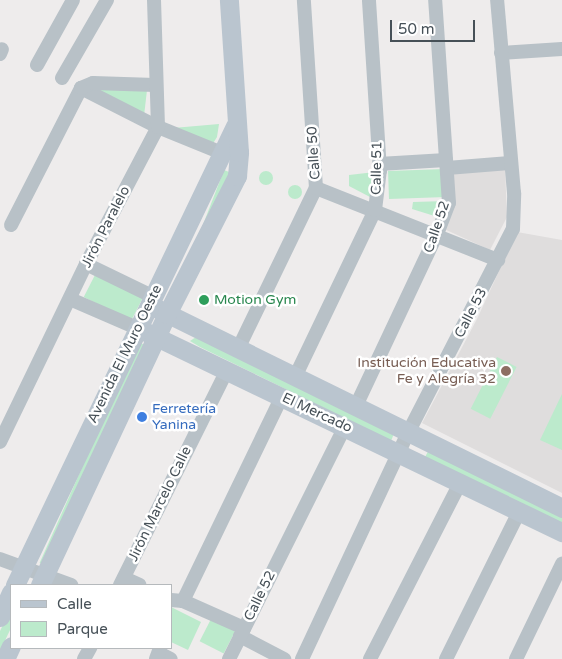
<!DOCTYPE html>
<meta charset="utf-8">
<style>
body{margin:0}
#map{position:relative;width:562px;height:659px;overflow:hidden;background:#eeecec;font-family:"Varela Round",sans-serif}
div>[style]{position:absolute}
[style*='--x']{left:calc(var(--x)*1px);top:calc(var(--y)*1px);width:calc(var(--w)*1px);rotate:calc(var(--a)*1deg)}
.education>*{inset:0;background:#dfdddd}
.green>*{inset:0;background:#bceacc;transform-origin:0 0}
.round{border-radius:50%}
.street>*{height:14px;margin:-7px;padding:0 7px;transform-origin:7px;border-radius:7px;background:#b8c1c7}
.secondary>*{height:19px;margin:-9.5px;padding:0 9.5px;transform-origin:9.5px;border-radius:9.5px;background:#bac5cf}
.dots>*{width:14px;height:14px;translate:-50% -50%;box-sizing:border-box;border:2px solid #fff;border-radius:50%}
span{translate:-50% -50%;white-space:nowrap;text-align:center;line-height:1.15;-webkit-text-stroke:5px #fff;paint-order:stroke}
.street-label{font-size:14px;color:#465057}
.leisure-label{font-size:14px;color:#27864d}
.left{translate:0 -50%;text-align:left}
.education-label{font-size:14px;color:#785e54}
.right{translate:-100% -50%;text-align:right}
.shop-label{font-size:14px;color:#366cbe}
.legend{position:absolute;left:10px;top:584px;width:162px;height:65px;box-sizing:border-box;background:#fff;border:1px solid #b5b9bc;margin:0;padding:6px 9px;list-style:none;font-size:15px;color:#465057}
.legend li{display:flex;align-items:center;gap:10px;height:25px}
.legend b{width:25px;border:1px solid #b5b9bc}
.scale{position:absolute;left:390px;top:20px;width:85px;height:22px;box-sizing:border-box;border:2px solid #465057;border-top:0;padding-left:6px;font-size:15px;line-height:18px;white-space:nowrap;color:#465057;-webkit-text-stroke:4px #fff;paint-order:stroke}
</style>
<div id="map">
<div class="education">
<i style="clip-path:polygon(505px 167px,507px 217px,490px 250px,442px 228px,449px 171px)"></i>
<i style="clip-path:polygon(517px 232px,562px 240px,562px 493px,422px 423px,477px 319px)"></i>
</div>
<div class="green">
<i style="clip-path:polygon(94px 89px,147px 90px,144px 116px)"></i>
<i style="clip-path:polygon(219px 124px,217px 137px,212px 145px,173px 128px)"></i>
<i style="left:445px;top:169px;width:28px;height:57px;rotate:88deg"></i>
<i style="left:224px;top:170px;width:9px;height:147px;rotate:21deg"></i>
<i class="round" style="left:259px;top:171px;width:14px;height:14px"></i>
<i style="clip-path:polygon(375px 172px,370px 197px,349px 186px,349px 175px)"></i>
<i class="round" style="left:288px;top:185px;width:14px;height:14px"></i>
<i style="clip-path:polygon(447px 201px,441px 218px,412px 209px,413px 202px)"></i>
<i style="left:96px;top:273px;width:53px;height:27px;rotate:27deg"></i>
<i style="clip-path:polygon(196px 337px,395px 431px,391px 441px,200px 347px,190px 341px)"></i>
<i style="left:138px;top:342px;width:10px;height:242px;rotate:24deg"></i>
<i style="left:497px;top:357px;width:22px;height:58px;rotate:27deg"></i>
<i style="clip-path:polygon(562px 394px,562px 450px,540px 440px)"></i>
<i style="clip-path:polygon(430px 448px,562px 513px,562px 526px,425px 457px)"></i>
<i style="clip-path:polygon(171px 607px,201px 622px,188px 650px,171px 642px)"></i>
<i style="clip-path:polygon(11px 608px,11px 628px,0 651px,0 631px)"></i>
<i style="left:211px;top:619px;width:27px;height:25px;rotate:27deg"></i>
</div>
<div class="street">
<i style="--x:501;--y:53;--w:61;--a:-3.8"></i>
<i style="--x:0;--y:54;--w:5;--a:-68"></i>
<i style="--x:37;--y:65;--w:74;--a:-61"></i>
<i style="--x:62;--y:78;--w:90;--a:-60"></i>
<i style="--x:81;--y:88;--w:86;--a:26.9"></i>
<i style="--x:158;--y:127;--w:71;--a:22.2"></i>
<i style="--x:379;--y:164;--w:67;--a:-3.4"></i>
<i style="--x:447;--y:168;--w:63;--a:-4.5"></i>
<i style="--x:316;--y:188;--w:196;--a:21.6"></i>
<i style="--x:11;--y:225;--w:154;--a:-62.9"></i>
<i style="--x:81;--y:88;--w:13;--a:-23"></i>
<i style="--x:93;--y:83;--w:62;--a:1.8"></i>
<i style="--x:86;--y:264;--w:73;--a:25.9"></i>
<i style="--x:70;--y:299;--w:73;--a:23.4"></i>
<i style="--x:238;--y:349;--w:179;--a:-64.2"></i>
<i style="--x:316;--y:188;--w:188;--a:-93.7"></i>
<i style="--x:295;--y:377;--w:185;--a:-64.4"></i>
<i style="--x:375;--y:210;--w:39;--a:-83"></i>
<i style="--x:380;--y:171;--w:171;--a:-93.7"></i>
<i style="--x:355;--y:408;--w:192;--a:-64.8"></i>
<i style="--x:437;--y:234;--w:33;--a:-69"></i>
<i style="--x:449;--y:203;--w:203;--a:-93.9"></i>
<i style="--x:0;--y:442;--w:198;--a:-64.2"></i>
<i style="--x:86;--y:264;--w:155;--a:-62.3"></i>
<i style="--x:158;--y:127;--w:127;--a:-91.8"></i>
<i style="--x:0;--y:559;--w:76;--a:20.1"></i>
<i style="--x:124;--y:578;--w:17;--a:24"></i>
<i style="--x:120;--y:585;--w:240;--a:-63.5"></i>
<i style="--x:171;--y:600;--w:12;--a:5"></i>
<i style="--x:183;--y:601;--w:67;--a:23.9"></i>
<i style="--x:183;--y:601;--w:228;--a:-64.2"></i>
<i style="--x:240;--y:636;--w:50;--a:27.6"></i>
<i style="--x:159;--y:653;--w:13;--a:27"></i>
<i style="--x:84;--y:659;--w:13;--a:-61"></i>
<i style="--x:156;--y:659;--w:12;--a:-70"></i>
<i style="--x:229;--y:659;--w:260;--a:-63.5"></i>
<i style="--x:302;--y:659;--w:250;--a:-64.9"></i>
<i style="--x:408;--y:433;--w:229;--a:-62.8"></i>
<i style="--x:513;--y:229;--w:36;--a:-88"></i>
<i style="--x:514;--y:193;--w:194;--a:-95"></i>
<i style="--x:370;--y:659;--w:198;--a:-62.9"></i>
<i style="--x:446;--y:659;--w:164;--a:-63.6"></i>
<i style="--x:516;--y:659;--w:106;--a:-64.2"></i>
</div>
<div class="secondary">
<i style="--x:156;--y:308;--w:453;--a:26.2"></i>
<i style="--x:144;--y:331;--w:464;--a:25.7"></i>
<i style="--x:15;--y:585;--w:509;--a:-64.39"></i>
<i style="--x:40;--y:585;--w:299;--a:-64.9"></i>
<i style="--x:167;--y:314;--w:155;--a:-63.1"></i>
<i style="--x:237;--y:176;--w:24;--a:-85"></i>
<i style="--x:239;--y:152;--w:152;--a:-93.8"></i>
<i style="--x:0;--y:617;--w:27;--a:-66"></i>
<i style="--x:5;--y:659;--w:14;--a:-65"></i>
</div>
<div class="dots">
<i style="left:204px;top:300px;background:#2e9e5b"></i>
<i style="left:506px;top:371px;background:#8d6e63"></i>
<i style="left:142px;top:417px;background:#3f7fe0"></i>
</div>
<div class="street-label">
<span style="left:314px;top:153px;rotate:-94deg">Calle 50</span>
<span style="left:377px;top:168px;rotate:-89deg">Calle 51</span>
<span style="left:106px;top:227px;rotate:-63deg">Jirón Paralelo</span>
<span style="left:437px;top:227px;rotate:-71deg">Calle 52</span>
<span style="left:471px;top:313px;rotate:-63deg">Calle 53</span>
<span style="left:125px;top:354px;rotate:-64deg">Avenida El Muro Oeste</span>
<span style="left:317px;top:413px;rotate:25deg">El Mercado</span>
<span style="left:160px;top:504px;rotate:-64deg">Jirón Marcelo Calle</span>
<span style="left:260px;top:596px;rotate:-64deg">Calle 52</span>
</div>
<div class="leisure-label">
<span class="left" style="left:214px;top:300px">Motion Gym</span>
</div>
<div class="education-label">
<span class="right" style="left:496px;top:371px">Institución Educativa<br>Fe y Alegría 32</span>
</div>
<div class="shop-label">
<span class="left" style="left:152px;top:417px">Ferretería<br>Yanina</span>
</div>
<ul class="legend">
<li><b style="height:6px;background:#bac5cf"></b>Calle</li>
<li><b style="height:14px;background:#bceacc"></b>Parque</li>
</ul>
<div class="scale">50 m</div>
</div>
